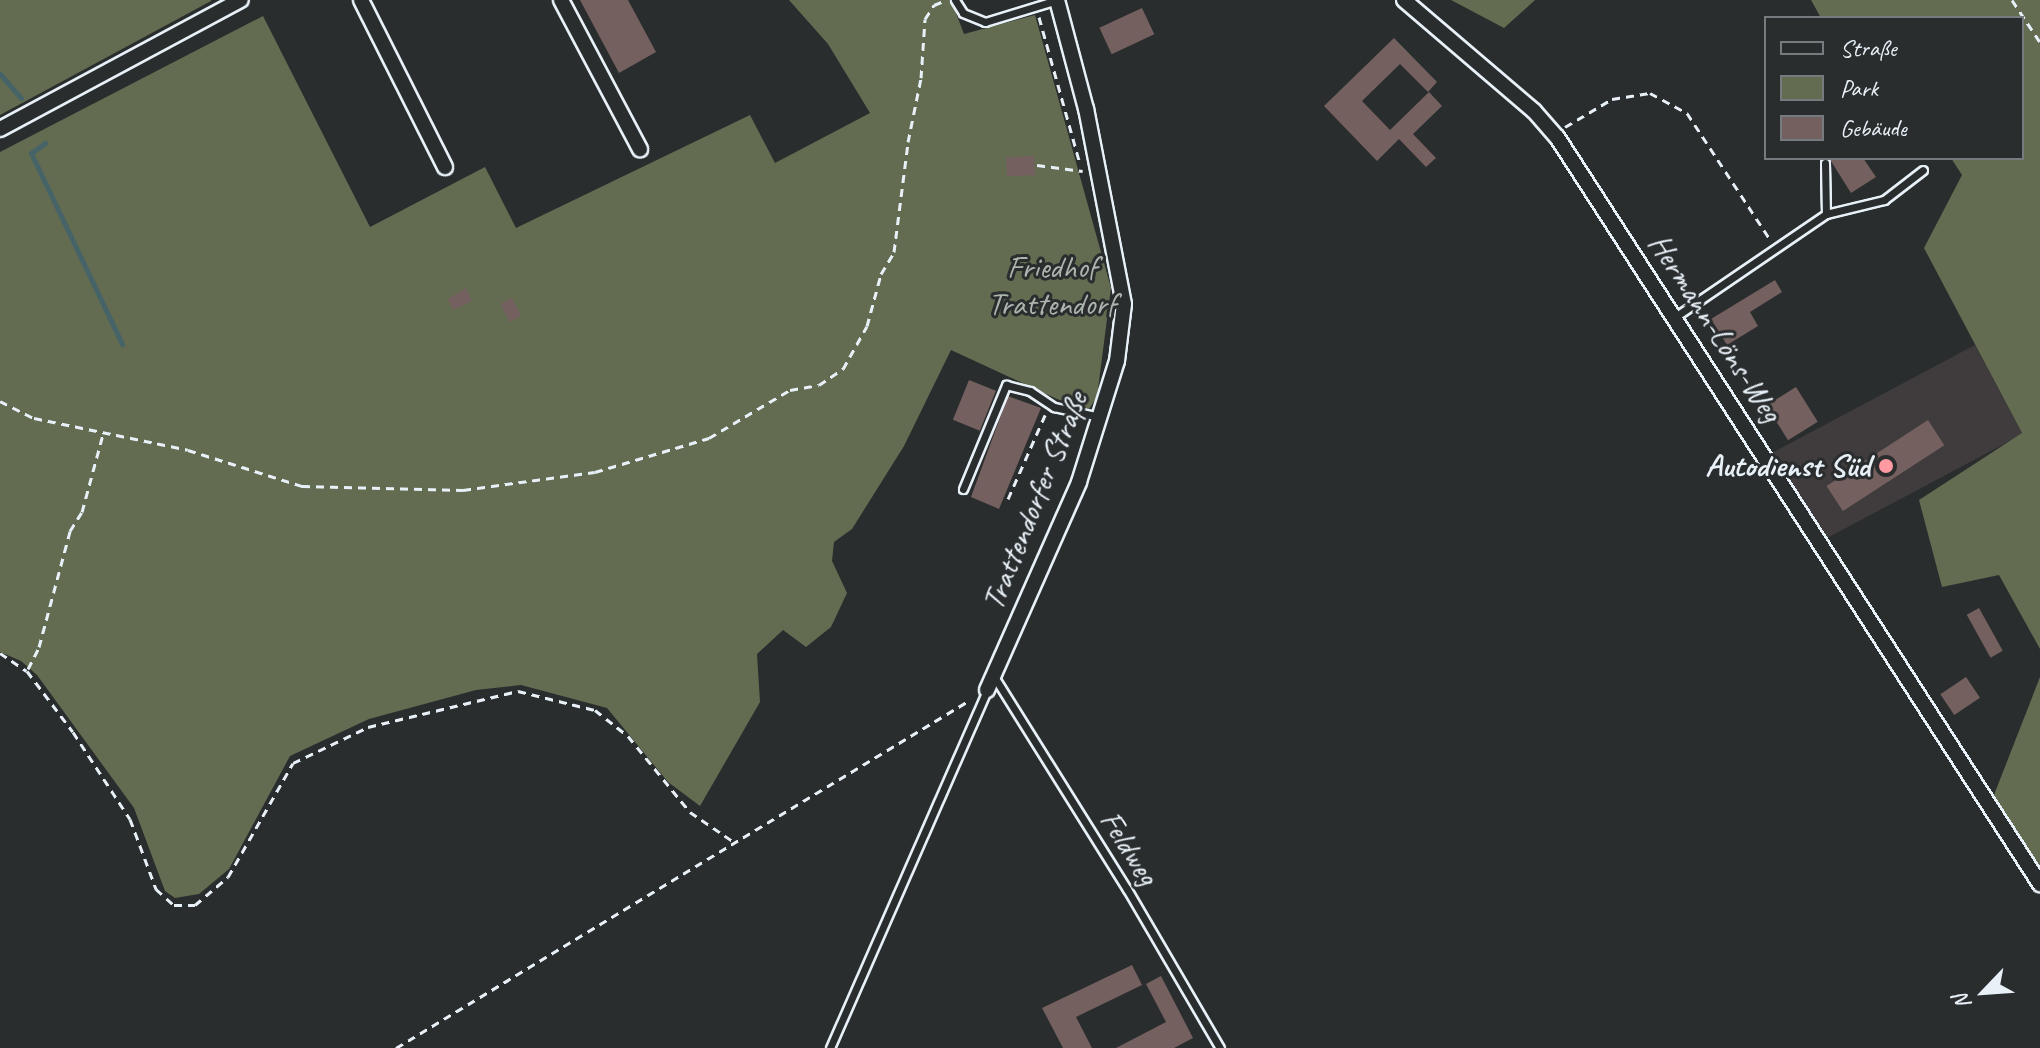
<!DOCTYPE html>
<meta charset="utf-8">
<style>
body{margin:0}
#map{position:relative;width:2040px;height:1048px;overflow:hidden;background:#2a2d2e;font-family:Caveat,sans-serif}
div>[style]{position:absolute}
[style*='--x']{left:calc(var(--x)*1px);top:calc(var(--y)*1px);width:calc(var(--w)*1px);rotate:calc(var(--a)*1deg)}
.built>*{inset:0;background:#403c3d;transform-origin:0 0}
.green>*{inset:0;background:#636b51}
.stream>*{height:5px;margin:-2.5px;padding:0 2.5px;transform-origin:2.5px;border-radius:2.5px;background:#466468}
.building>*{inset:0;background:#74605f;transform-origin:0 0}
.path>*{height:3px;margin-top:-1.5px;transform-origin:0;background:repeating-linear-gradient(90deg,#e8f1f8 0 8px,transparent 0 14px)}
.roads{filter:drop-shadow(2px 0 #e8f1f8) drop-shadow(-2px 0 #e8f1f8) drop-shadow(0 2px #e8f1f8) drop-shadow(0 -2px #e8f1f8)}
.lane>*{height:7px;margin:-3.5px;padding:0 3.5px;transform-origin:3.5px;border-radius:3.5px;background:#2a2d2e}
.street>*{height:14px;margin:-7px;padding:0 7px;transform-origin:7px;border-radius:7px;background:#2a2d2e}
.dots>*{width:22px;height:22px;translate:-50% -50%;box-sizing:border-box;border:4px solid #2a2d2e;border-radius:50%}
span{translate:-50% -50%;white-space:nowrap;text-align:center;line-height:1.15;-webkit-text-stroke:6px #2a2d2e;paint-order:stroke}
.park-label{font-size:32px;color:#acb5ad}
.street-label{font-size:32px;color:#e8f1f8}
.poi-label{font-size:32px;color:#e8f1f8;font-weight:700}
.right{translate:-100% -50%;text-align:right}
.legend{position:absolute;left:1764px;top:16px;width:260px;height:144px;box-sizing:border-box;background:#2a2d2e;border:2px solid #767b7f;margin:0;padding:10px 14px;list-style:none;font-size:24px;color:#e8f1f8}
.legend li{display:flex;align-items:center;gap:16px;height:40px}
.legend b{width:40px;border:2px solid #767b7f}
.north{position:absolute;left:1944px;top:952px;width:80px;height:80px;-webkit-text-stroke:6px #2a2d2e;paint-order:stroke;rotate:245deg;font-size:22px;font-weight:700;line-height:32px;text-align:center;color:#e8f1f8}
.north::after{content:'';display:block;margin:auto;width:28px;height:36px;background:#e8f1f8;clip-path:polygon(50% 0,100% 100%,50% 72%,0 100%)}
</style>
<div id="map">
<div class="built">
<i style="left:1975px;top:345px;width:101px;height:229px;rotate:62deg"></i>
</div>
<div class="green">
<i style="clip-path:polygon(0 0,211px 0,211px 1px,0 115px)"></i>
<i style="clip-path:polygon(789px 0,951px 0,964px 34px,1035px 15px,1111px 288px,1097px 397px,1089px 409px,1057px 399px,951px 350px,904px 446px,852px 529px,834px 542px,832px 561px,847px 593px,831px 627px,806px 647px,783px 630px,757px 654px,760px 702px,700px 806px,668px 782px,607px 708px,521px 685px,476px 690px,369px 719px,290px 756px,229px 869px,199px 894px,175px 898px,165px 891px,134px 808px,37px 675px,21px 661px,0 652px,0 152px,263px 16px,370px 227px,485px 167px,516px 228px,750px 115px,775px 163px,870px 113px,828px 44px)"></i>
<i style="clip-path:polygon(1451px 0,1535px 0,1504px 28px)"></i>
<i style="clip-path:polygon(1811px 0,2040px 0,2040px 649px,1999px 575px,1942px 587px,1919px 500px,2022px 433px,1924px 248px,1962px 175px,1951px 158px,2022px 158px,2022px 18px,1821px 18px)"></i>
<i style="clip-path:polygon(2040px 677px,2040px 875px,1992px 800px)"></i>
</div>
<div class="stream">
<i style="--x:0;--y:74;--w:32;--a:49"></i>
<i style="--x:45;--y:143;--w:17;--a:144"></i>
<i style="--x:31;--y:153;--w:212;--a:64.5"></i>
</div>
<div class="building">
<i style="clip-path:polygon(580px 0,628px 0,656px 52px,619px 73px)"></i>
<i style="left:1142px;top:8px;width:29px;height:47px;rotate:65deg"></i>
<i style="clip-path:polygon(1394px 38px,1437px 82px,1428px 92px,1400px 64px,1362px 101px,1390px 130px,1429px 92px,1442px 106px,1413px 134px,1436px 158px,1426px 167px,1399px 139px,1377px 161px,1324px 106px)"></i>
<i style="left:1034px;top:156px;width:19px;height:28px;rotate:87deg"></i>
<i style="clip-path:polygon(1829px 158px,1863px 158px,1876px 177px,1851px 193px)"></i>
<i style="clip-path:polygon(1775px 280px,1782px 292px,1750px 312px,1758px 326px,1727px 345px,1711px 319px)"></i>
<i style="clip-path:polygon(466px 288px,472px 301px,453px 310px,448px 299px)"></i>
<i style="left:512px;top:298px;width:20px;height:13px;rotate:63deg"></i>
<i style="left:969px;top:380px;width:29px;height:43px;rotate:22deg"></i>
<i style="left:1796px;top:387px;width:41px;height:35px;rotate:58deg"></i>
<i style="clip-path:polygon(1008px 396px,1041px 408px,999px 509px,971px 497px)"></i>
<i style="left:1928px;top:420px;width:30px;height:121px;rotate:57deg"></i>
<i style="left:1979px;top:608px;width:49px;height:14px;rotate:61deg"></i>
<i style="left:1966px;top:677px;width:25px;height:31px;rotate:56deg"></i>
<i style="clip-path:polygon(1132px 965px,1142px 985px,1076px 1017px,1092px 1048px,1063px 1048px,1042px 1008px)"></i>
<i style="clip-path:polygon(1161px 976px,1193px 1038px,1174px 1048px,1116px 1048px,1166px 1022px,1146px 984px)"></i>
</div>
<div class="path">
<i style="--x:2012;--y:0;--w:50;--a:56.3"></i>
<i style="--x:1039;--y:17;--w:153;--a:74.4"></i>
<i style="--x:1565;--y:127;--w:55;--a:-30.8"></i>
<i style="--x:1612;--y:99;--w:38;--a:-9"></i>
<i style="--x:1650;--y:93;--w:42;--a:28.4"></i>
<i style="--x:1687;--y:113;--w:149;--a:56.7"></i>
<i style="--x:1037;--y:165;--w:46;--a:7.4"></i>
<i style="--x:0;--y:401;--w:38;--a:27"></i>
<i style="--x:34;--y:418;--w:157;--a:11.7"></i>
<i style="--x:188;--y:450;--w:120;--a:17.5"></i>
<i style="--x:302;--y:486;--w:161;--a:1.4"></i>
<i style="--x:463;--y:490;--w:133;--a:-7.8"></i>
<i style="--x:595;--y:472;--w:119;--a:-16.6"></i>
<i style="--x:709;--y:438;--w:94;--a:-30.7"></i>
<i style="--x:790;--y:390;--w:29;--a:-10"></i>
<i style="--x:819;--y:385;--w:29;--a:-34"></i>
<i style="--x:843;--y:369;--w:49;--a:-60.8"></i>
<i style="--x:867;--y:326;--w:54;--a:-74.9"></i>
<i style="--x:881;--y:274;--w:26;--a:-59"></i>
<i style="--x:894;--y:252;--w:111;--a:-82.7"></i>
<i style="--x:908;--y:142;--w:65;--a:-78.5"></i>
<i style="--x:921;--y:78;--w:59;--a:-86.1"></i>
<i style="--x:925;--y:19;--w:17;--a:-57"></i>
<i style="--x:934;--y:5;--w:11;--a:-22"></i>
<i style="--x:1008;--y:499;--w:92;--a:-66.2"></i>
<i style="--x:0;--y:653;--w:32;--a:34"></i>
<i style="--x:27;--y:671;--w:76;--a:53"></i>
<i style="--x:73;--y:732;--w:104;--a:56.8"></i>
<i style="--x:130;--y:819;--w:75;--a:69.6"></i>
<i style="--x:156;--y:889;--w:24;--a:42"></i>
<i style="--x:174;--y:905;--w:21;--a:0"></i>
<i style="--x:195;--y:905;--w:43;--a:-40.3"></i>
<i style="--x:228;--y:877;--w:131;--a:-60.3"></i>
<i style="--x:293;--y:763;--w:83;--a:-25.6"></i>
<i style="--x:368;--y:727;--w:154;--a:-13.5"></i>
<i style="--x:518;--y:691;--w:79;--a:13.9"></i>
<i style="--x:595;--y:710;--w:42;--a:38.2"></i>
<i style="--x:628;--y:736;--w:98;--a:50.8"></i>
<i style="--x:690;--y:812;--w:53;--a:34.3"></i>
<i style="--x:28;--y:669;--w:25;--a:-63"></i>
<i style="--x:39;--y:647;--w:120;--a:-75"></i>
<i style="--x:70;--y:531;--w:22;--a:-58"></i>
<i style="--x:82;--y:512;--w:81;--a:-74.9"></i>
<i style="--x:396;--y:1048;--w:671;--a:-31.23"></i>
</div>
<div class="roads">
<div class="lane">
<i style="--x:955;--y:0;--w:15;--a:58"></i>
<i style="--x:963;--y:13;--w:24;--a:22"></i>
<i style="--x:985;--y:22;--w:75;--a:-17"></i>
<i style="--x:1825;--y:163;--w:51;--a:88.9"></i>
<i style="--x:1675;--y:317;--w:183;--a:-34.3"></i>
<i style="--x:1826;--y:214;--w:60;--a:-13.6"></i>
<i style="--x:1884;--y:200;--w:49;--a:-37.6"></i>
<i style="--x:963;--y:489;--w:113;--a:-67.5"></i>
<i style="--x:1006;--y:385;--w:25;--a:14"></i>
<i style="--x:1030;--y:391;--w:29;--a:34"></i>
<i style="--x:1054;--y:407;--w:47;--a:12.3"></i>
<i style="--x:995;--y:678;--w:249;--a:58"></i>
<i style="--x:1127;--y:889;--w:184;--a:59.7"></i>
<i style="--x:830;--y:1048;--w:391;--a:-66.3"></i>
</div>
<div class="street">
<i style="--x:361;--y:0;--w:187;--a:63.3"></i>
<i style="--x:561;--y:0;--w:169;--a:62.1"></i>
<i style="--x:1404;--y:0;--w:171;--a:40.5"></i>
<i style="--x:1534;--y:111;--w:35;--a:49"></i>
<i style="--x:1557;--y:137;--w:890;--a:57.11"></i>
<i style="--x:0;--y:129;--w:273;--a:-28.2"></i>
<i style="--x:987;--y:690;--w:227;--a:-66.1"></i>
<i style="--x:1079;--y:482;--w:127;--a:-72.6"></i>
<i style="--x:1117;--y:361;--w:57;--a:-83"></i>
<i style="--x:1124;--y:304;--w:199;--a:-101"></i>
<i style="--x:1086;--y:109;--w:113;--a:-104.9"></i>
</div>
</div>
<div class="dots">
<i style="left:1886px;top:466px;background:#ff9aa2"></i>
</div>
<div class="park-label">
<span style="left:1052px;top:286px">Friedhof<br>Trattendorf</span>
</div>
<div class="street-label">
<span style="left:1715px;top:328px;rotate:57deg">Hermann-Löns-Weg</span>
<span style="left:1035px;top:501px;rotate:-68deg">Trattendorfer Straße</span>
<span style="left:1129px;top:848px;rotate:58deg">Feldweg</span>
</div>
<div class="poi-label">
<span class="right" style="left:1870px;top:466px">Autodienst Süd</span>
</div>
<ul class="legend">
<li><b style="height:10px;background:#2a2d2e"></b>Straße</li>
<li><b style="height:22px;background:#636b51"></b>Park</li>
<li><b style="height:22px;background:#74605f"></b>Gebäude</li>
</ul>
<div class="north">N</div>
</div>
